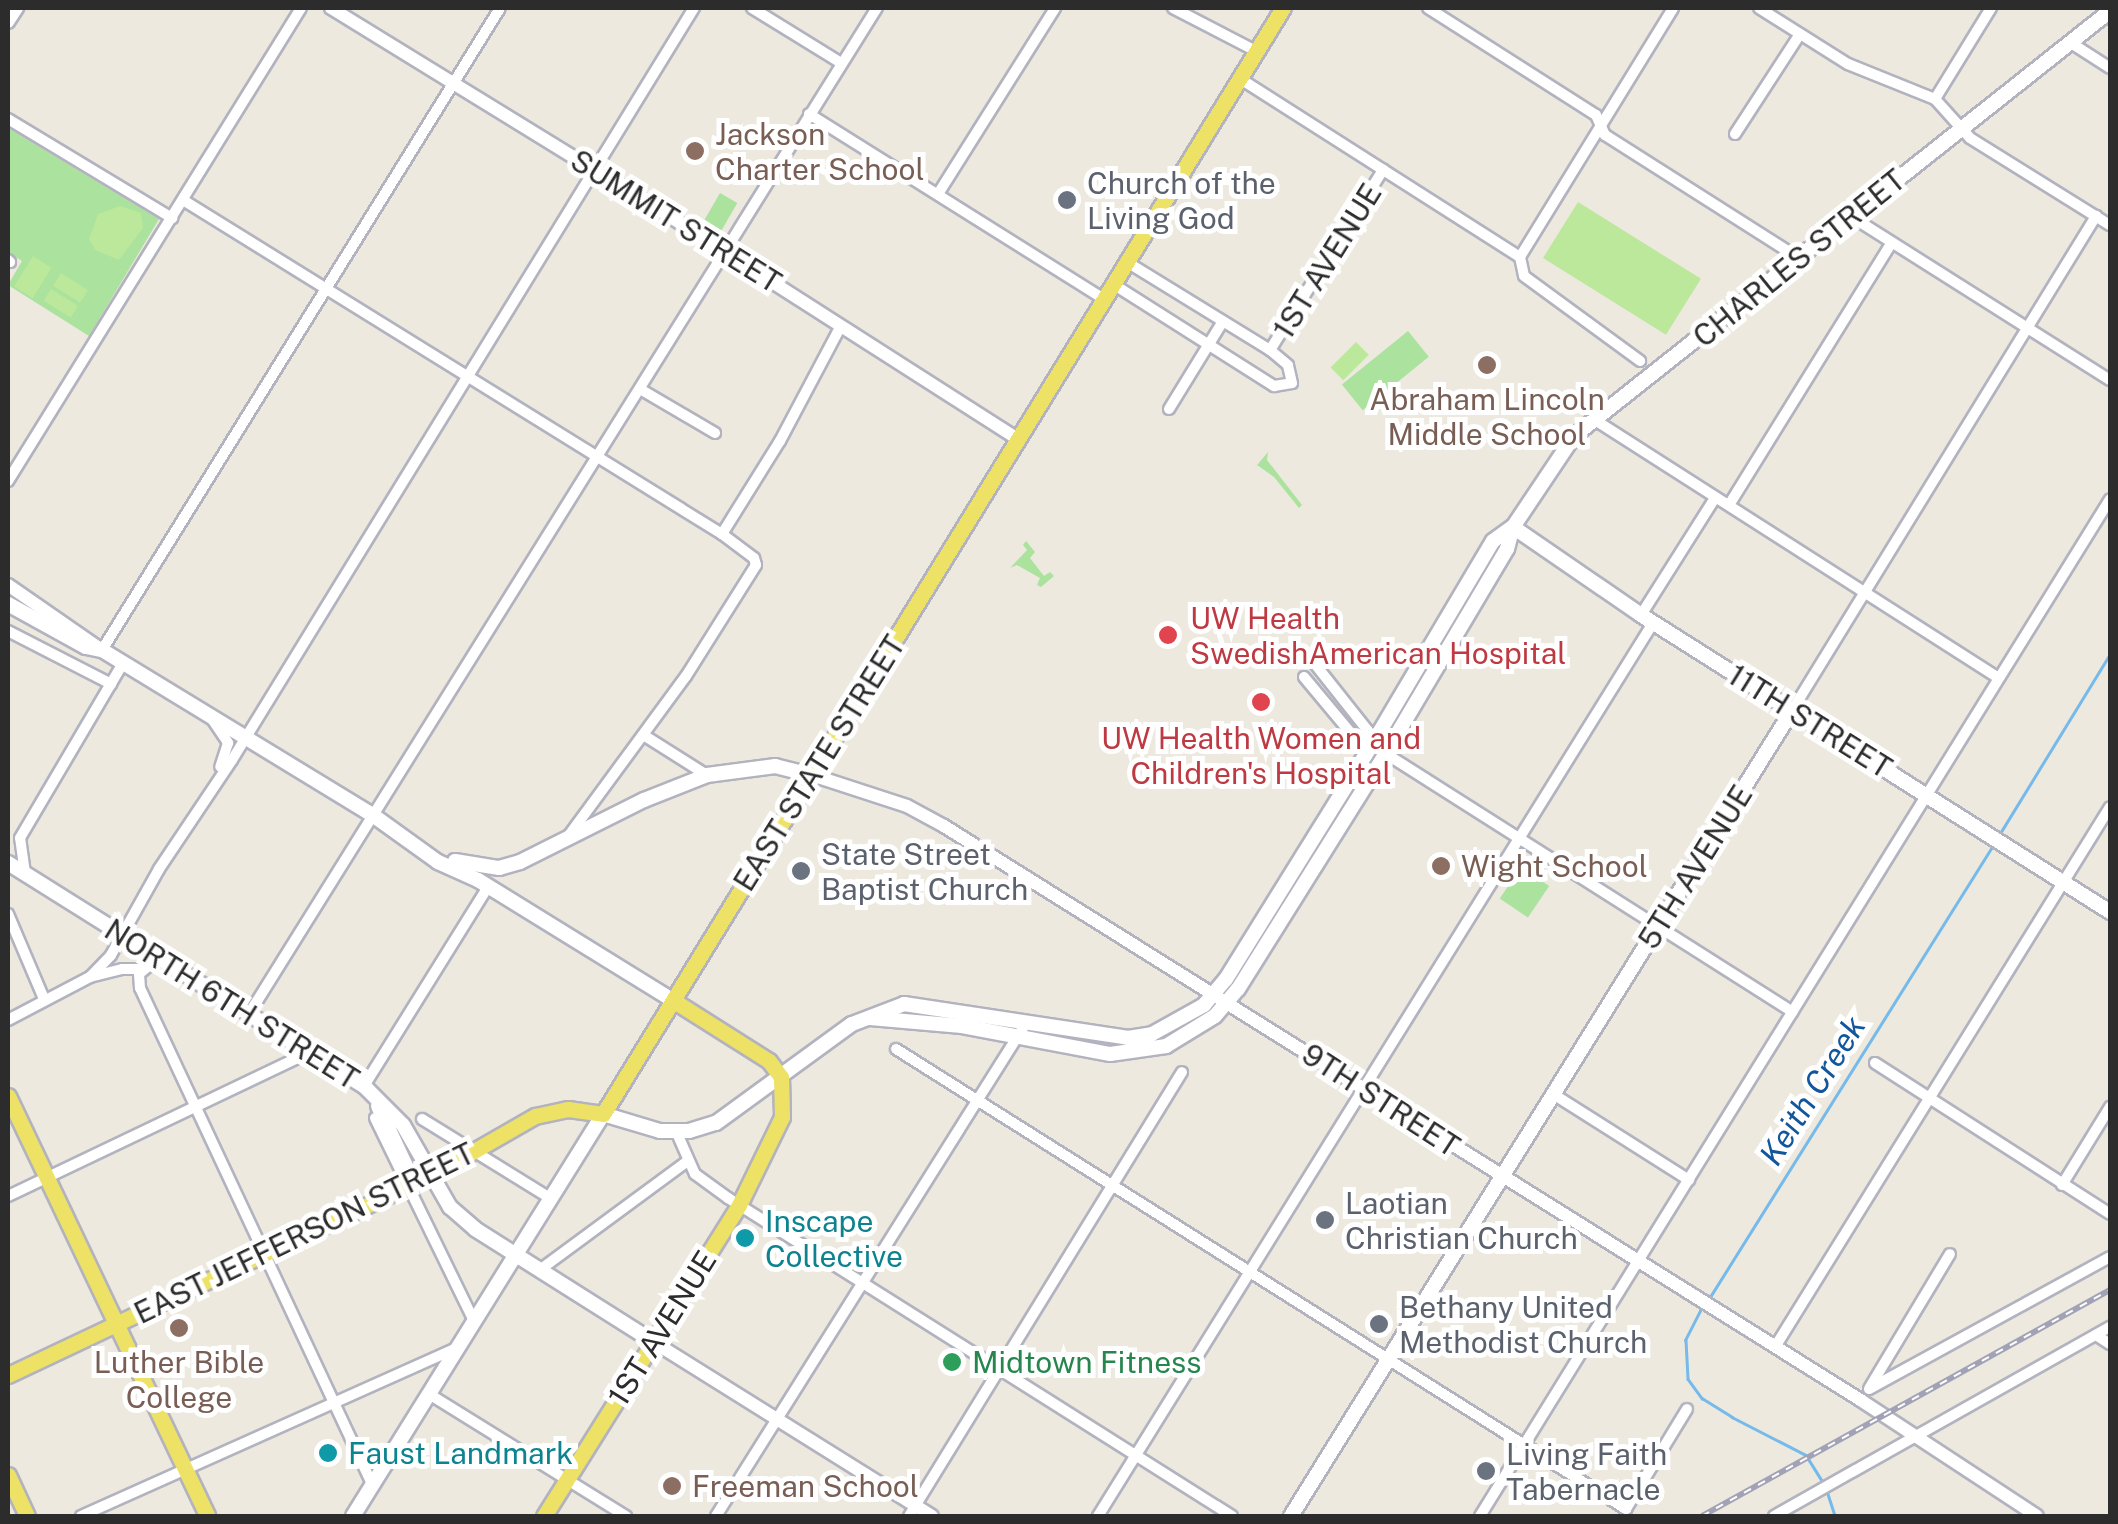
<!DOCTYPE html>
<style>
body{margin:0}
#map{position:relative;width:2118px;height:1524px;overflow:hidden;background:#ede9df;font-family:"Public Sans",sans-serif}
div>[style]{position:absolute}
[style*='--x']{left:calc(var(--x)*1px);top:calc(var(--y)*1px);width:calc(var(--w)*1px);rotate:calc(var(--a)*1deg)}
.green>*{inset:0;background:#aae29e;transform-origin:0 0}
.pitch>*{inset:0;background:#bbe89a;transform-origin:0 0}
.stream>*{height:2.5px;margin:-1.25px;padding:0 1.25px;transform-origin:1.25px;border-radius:1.25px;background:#76baeb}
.roads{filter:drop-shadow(2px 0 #b2b3bf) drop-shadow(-2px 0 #b2b3bf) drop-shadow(0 2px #b2b3bf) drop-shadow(0 -2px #b2b3bf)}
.minor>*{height:10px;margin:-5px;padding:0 5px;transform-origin:5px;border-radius:5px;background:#fff}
.tertiary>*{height:12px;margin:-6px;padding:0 6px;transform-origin:6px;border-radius:6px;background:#fff}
.secondary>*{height:14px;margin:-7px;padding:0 7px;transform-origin:7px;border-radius:7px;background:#fff}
.primary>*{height:15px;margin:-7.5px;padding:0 7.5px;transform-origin:7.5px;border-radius:7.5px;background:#ede265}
.rail>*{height:6px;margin-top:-3px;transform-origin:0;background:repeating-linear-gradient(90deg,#fff 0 8px,#a2a2b6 0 16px);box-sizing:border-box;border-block:2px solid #a2a2b6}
.dots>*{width:28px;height:28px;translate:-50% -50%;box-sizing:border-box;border:5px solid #fff;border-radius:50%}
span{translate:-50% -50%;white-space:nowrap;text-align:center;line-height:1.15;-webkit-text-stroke:10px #fff;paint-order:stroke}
.education-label{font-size:30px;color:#785e54}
.left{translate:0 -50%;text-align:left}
.worship-label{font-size:30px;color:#5b616d}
.street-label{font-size:30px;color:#2c2c2c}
.health-label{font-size:30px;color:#be3a42}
.culture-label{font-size:30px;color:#0d838f}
.leisure-label{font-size:30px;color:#27864d}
.water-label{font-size:32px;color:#12569b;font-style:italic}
.frame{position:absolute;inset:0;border:10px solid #2c2c2c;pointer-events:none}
</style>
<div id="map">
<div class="green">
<i style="clip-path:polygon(8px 128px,159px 219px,89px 336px,8px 285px,22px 261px,8px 252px)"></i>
<i style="left:720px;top:193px;width:20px;height:33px;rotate:30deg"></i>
<i style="left:1408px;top:331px;width:33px;height:85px;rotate:51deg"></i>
<i style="clip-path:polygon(1268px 452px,1267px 460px,1302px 505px,1299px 508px,1274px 477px,1257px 465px,1253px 470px)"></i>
<i style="clip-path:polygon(1026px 541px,1035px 552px,1030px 558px,1044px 576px,1050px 572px,1054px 576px,1041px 587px,1037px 585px,1040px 578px,1017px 565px,1010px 568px,1027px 550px,1023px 545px)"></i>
<i style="left:1521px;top:867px;width:34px;height:38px;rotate:34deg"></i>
</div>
<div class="pitch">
<i style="left:1578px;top:202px;width:145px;height:66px;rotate:32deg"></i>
<i style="clip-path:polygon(120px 206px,141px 213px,143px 228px,119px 260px,95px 250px,89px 239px,98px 214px)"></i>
<i style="left:33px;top:256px;width:22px;height:36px;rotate:32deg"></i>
<i style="left:61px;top:273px;width:32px;height:15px;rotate:32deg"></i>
<i style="left:51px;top:289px;width:32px;height:14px;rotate:32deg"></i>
<i style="left:1356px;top:342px;width:18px;height:36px;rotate:45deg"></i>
</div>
<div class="stream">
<i style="--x:1999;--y:835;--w:212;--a:-58.5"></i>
<i style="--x:1710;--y:1297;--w:531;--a:-57.93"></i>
<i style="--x:1702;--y:1308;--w:36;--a:117"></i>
<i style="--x:1686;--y:1340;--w:39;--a:87"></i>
<i style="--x:1688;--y:1379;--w:24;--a:54"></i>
<i style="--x:1702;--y:1398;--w:36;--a:32"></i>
<i style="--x:1732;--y:1417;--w:83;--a:27.2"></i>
<i style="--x:1806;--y:1455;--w:34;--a:58"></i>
<i style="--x:1827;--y:1491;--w:26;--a:72"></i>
</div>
<div class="roads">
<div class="minor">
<i style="--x:752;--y:8;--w:105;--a:31.7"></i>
<i style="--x:1173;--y:8;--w:93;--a:27.4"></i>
<i style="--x:1428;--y:8;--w:199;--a:32.5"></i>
<i style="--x:1596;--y:115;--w:22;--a:66"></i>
<i style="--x:1605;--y:135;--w:230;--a:32.4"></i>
<i style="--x:1759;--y:8;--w:105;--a:32.2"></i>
<i style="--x:1848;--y:64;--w:94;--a:21.9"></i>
<i style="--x:1935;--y:99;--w:52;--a:48.1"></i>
<i style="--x:1970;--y:138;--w:165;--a:31.9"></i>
<i style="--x:2071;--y:43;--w:46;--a:32.7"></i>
<i style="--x:1239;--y:78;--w:333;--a:32.5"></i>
<i style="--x:1520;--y:257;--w:19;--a:78"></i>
<i style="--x:1524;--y:276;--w:144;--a:36.2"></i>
<i style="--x:1935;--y:99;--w:107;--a:-58.4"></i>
<i style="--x:809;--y:114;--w:348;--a:32.1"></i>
<i style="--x:8;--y:119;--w:192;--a:31.1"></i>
<i style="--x:1735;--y:134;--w:119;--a:-57"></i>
<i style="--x:938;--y:194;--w:220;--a:-57.8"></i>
<i style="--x:183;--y:200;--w:634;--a:31.79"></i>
<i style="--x:722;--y:534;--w:40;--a:37"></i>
<i style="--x:754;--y:558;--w:7;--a:74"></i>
<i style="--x:756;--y:565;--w:131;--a:122.2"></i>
<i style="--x:686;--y:676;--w:197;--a:126.3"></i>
<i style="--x:1852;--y:217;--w:305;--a:32.3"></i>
<i style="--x:1520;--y:257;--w:292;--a:-58.4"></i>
<i style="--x:8;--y:260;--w:3;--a:45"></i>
<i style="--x:1113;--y:284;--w:191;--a:32.4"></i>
<i style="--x:1274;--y:386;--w:18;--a:-9"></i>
<i style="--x:1292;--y:383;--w:18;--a:-103"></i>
<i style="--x:1288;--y:365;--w:23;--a:-140"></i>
<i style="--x:1270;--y:350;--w:168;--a:-148.4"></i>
<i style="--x:1270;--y:350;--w:213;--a:-57.9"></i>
<i style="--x:640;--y:389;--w:87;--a:30.4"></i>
<i style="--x:1169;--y:409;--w:101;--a:-58.4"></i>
<i style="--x:1595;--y:420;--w:479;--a:32.6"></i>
<i style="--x:8;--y:481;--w:556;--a:-58.22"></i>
<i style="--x:1729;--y:505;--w:307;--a:-58.2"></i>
<i style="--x:722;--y:534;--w:110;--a:-58.1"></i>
<i style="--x:780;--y:441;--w:130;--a:-62.1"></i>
<i style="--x:1641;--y:615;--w:138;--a:-57.7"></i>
<i style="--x:8;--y:631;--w:116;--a:27.2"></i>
<i style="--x:102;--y:650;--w:755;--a:-58.2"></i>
<i style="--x:1311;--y:659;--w:92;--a:51.6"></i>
<i style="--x:1368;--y:731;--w:14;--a:73"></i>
<i style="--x:1304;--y:677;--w:86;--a:50.2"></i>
<i style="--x:1359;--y:743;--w:13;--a:9"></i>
<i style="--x:1372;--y:745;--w:498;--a:32.4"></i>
<i style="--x:1793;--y:709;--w:579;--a:-58.42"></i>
<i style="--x:212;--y:719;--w:29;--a:56"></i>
<i style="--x:228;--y:743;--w:25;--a:108"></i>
<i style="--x:645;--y:736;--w:73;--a:32.2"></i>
<i style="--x:25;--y:873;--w:35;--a:-98"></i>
<i style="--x:20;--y:838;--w:203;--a:-59.5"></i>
<i style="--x:8;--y:914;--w:92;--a:67"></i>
<i style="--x:158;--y:958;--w:25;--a:140"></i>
<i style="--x:139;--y:974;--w:14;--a:86"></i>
<i style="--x:140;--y:988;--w:548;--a:64.93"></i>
<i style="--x:90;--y:977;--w:30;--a:-46"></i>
<i style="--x:111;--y:955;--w:98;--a:-60.8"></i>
<i style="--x:159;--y:869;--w:131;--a:-56.2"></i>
<i style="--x:232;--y:760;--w:883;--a:-58.44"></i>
<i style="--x:249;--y:1014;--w:1186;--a:-58.03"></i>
<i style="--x:8;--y:1020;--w:93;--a:-27.7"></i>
<i style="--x:90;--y:977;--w:33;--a:-14"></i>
<i style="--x:122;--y:969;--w:21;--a:0"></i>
<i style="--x:896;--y:1049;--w:863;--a:32.22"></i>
<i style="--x:1626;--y:1509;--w:117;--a:-58.6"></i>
<i style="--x:1875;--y:1063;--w:279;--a:32.7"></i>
<i style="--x:364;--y:1086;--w:234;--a:-58.1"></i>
<i style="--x:1553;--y:1094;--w:161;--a:32.3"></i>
<i style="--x:375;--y:1118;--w:226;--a:64"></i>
<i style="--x:422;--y:1119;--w:150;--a:31.7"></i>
<i style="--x:676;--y:1131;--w:47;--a:66.2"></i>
<i style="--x:695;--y:1174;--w:41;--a:36"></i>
<i style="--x:728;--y:1198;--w:596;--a:32.25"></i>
<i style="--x:2062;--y:1185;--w:92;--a:-58.4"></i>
<i style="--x:8;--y:1196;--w:335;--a:-25.5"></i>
<i style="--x:541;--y:1269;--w:180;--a:-36.4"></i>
<i style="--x:2096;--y:1335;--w:17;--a:33"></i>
<i style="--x:1775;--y:1347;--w:635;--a:-58.19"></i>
<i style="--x:1870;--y:1387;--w:155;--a:-59"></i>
<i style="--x:1869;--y:1389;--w:275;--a:-28.7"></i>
<i style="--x:429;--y:1394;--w:232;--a:31.8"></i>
<i style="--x:81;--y:1516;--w:412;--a:-24.1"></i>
<i style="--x:716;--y:1516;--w:582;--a:-57.84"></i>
<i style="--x:909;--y:1516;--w:521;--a:-58.41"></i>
<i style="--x:1098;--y:1516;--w:1051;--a:-58.14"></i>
<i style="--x:1480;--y:1516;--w:1196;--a:-58.22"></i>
<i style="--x:1774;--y:1516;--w:386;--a:-29.4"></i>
</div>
<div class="tertiary">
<i style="--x:331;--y:8;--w:384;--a:31.6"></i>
<i style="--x:658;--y:209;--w:427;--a:32.6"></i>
<i style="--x:8;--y:22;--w:17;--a:-57"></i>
<i style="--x:8;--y:585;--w:114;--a:34.7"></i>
<i style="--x:812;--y:775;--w:100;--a:18.1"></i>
<i style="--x:907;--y:806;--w:42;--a:28.4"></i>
<i style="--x:944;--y:826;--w:1083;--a:32.06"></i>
<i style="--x:1862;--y:1401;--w:209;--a:33.3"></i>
<i style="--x:652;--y:1341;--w:330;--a:32"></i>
</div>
<div class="secondary">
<i style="--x:1513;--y:527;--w:155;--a:34.5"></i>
<i style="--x:1641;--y:615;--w:555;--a:32.34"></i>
<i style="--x:8;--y:604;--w:89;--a:28.9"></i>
<i style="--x:86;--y:647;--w:16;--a:11"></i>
<i style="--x:102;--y:650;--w:319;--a:31.4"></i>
<i style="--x:374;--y:816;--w:79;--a:35.7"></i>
<i style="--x:438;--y:862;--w:44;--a:24.2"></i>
<i style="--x:478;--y:880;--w:230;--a:31.7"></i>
<i style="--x:455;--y:861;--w:45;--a:9"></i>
<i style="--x:499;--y:868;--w:22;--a:-16"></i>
<i style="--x:520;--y:862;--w:139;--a:-26.6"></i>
<i style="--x:644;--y:800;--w:68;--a:-21.6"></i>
<i style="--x:707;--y:775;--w:69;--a:-7.5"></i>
<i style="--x:775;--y:766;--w:38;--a:14"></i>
<i style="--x:8;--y:863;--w:420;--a:32.1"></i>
<i style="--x:364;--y:1086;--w:55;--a:45"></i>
<i style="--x:403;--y:1125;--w:95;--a:60.2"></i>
<i style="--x:450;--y:1207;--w:33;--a:41"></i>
<i style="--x:475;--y:1229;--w:209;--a:32.3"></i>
<i style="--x:870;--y:1018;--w:92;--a:5"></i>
<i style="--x:962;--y:1026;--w:151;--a:10.7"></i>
<i style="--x:1110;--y:1054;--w:57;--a:-8.1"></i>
<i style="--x:1166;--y:1046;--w:57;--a:-31.5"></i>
<i style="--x:1215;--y:1016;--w:35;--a:-50"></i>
<i style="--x:1238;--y:989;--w:275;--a:-57.9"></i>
<i style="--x:1384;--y:756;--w:241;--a:-59.3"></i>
<i style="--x:1507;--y:549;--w:23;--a:-75"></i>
<i style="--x:1513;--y:527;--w:110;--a:-56.2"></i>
<i style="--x:1574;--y:436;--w:684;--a:-38.41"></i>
<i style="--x:378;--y:1106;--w:64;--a:65"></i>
<i style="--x:405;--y:1164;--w:23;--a:83"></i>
<i style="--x:353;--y:1516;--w:473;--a:-58.1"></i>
<i style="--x:603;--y:1114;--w:59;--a:16.6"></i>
<i style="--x:660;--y:1131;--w:29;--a:0"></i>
<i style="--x:689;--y:1131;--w:28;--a:-17"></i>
<i style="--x:716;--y:1123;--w:168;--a:-36.1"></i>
<i style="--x:852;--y:1024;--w:56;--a:-21"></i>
<i style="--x:904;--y:1004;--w:227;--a:8.6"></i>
<i style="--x:1128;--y:1038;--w:24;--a:-9"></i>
<i style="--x:1152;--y:1034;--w:60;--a:-29.1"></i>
<i style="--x:1204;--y:1005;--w:34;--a:-50"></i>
<i style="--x:1226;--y:979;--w:278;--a:-58.1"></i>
<i style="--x:1373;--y:743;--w:235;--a:-59.3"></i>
<i style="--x:1493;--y:541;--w:24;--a:-36"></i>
<i style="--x:1291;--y:1516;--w:950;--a:-58.12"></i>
</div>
<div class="primary">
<i style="--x:8;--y:1096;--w:465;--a:64.6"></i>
<i style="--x:8;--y:1375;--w:469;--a:-25.3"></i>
<i style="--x:432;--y:1175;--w:119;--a:-29.8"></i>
<i style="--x:535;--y:1116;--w:34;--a:-12"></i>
<i style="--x:568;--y:1109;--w:35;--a:8"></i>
<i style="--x:603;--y:1114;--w:1298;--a:-58.42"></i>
<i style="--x:8;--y:1475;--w:45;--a:65.1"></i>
<i style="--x:544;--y:1516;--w:367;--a:-57.9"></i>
<i style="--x:739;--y:1205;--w:98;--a:-64"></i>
<i style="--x:782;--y:1117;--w:40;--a:-91.4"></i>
<i style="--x:781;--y:1077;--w:20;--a:-127"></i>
<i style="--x:769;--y:1061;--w:112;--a:-147.7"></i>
</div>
</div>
<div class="rail">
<i style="--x:1702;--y:1516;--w:466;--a:-29"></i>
</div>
<div class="dots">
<i style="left:695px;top:151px;background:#8d6e63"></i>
<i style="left:1067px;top:200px;background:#6b7280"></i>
<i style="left:1487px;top:365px;background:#8d6e63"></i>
<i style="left:1168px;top:635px;background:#e0444e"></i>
<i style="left:1261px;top:702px;background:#e0444e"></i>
<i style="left:1441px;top:866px;background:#8d6e63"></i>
<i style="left:801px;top:871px;background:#6b7280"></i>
<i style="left:1325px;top:1220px;background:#6b7280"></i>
<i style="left:745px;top:1238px;background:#0f9aa8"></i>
<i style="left:1379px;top:1324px;background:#6b7280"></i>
<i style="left:179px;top:1328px;background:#8d6e63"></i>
<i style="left:952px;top:1362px;background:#2e9e5b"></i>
<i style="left:328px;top:1453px;background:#0f9aa8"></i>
<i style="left:1486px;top:1471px;background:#6b7280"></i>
<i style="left:672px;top:1486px;background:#8d6e63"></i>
</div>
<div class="education-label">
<span class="left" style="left:715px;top:151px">Jackson<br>Charter School</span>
<span style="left:1487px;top:416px">Abraham Lincoln<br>Middle School</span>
<span class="left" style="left:1461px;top:866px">Wight School</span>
<span style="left:179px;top:1379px">Luther Bible<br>College</span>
<span class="left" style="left:692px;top:1486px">Freeman School</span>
</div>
<div class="worship-label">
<span class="left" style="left:1087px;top:200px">Church of the<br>Living God</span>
<span class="left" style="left:821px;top:871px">State Street<br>Baptist Church</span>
<span class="left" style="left:1345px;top:1220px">Laotian<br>Christian Church</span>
<span class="left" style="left:1399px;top:1324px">Bethany United<br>Methodist Church</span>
<span class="left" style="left:1506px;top:1471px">Living Faith<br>Tabernacle</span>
</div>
<div class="street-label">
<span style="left:676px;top:221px;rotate:32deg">SUMMIT STREET</span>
<span style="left:1799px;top:258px;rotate:-39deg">CHARLES STREET</span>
<span style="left:1327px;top:261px;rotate:-58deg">1ST AVENUE</span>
<span style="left:1810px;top:721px;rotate:32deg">11TH STREET</span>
<span style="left:819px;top:763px;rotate:-58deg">EAST STATE STREET</span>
<span style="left:1695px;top:867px;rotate:-58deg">5TH AVENUE</span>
<span style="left:232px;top:1004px;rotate:32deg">NORTH 6TH STREET</span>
<span style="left:1381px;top:1100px;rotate:33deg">9TH STREET</span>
<span style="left:304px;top:1233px;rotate:-26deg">EAST JEFFERSON STREET</span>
<span style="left:662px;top:1328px;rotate:-58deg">1ST AVENUE</span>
</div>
<div class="health-label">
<span class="left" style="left:1190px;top:635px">UW Health<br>SwedishAmerican Hospital</span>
<span style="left:1261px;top:755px">UW Health Women and<br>Children's Hospital</span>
</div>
<div class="culture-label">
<span class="left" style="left:765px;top:1238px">Inscape<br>Collective</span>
<span class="left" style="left:348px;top:1453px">Faust Landmark</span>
</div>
<div class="leisure-label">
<span class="left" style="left:972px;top:1362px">Midtown Fitness</span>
</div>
<div class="water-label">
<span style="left:1813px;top:1091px;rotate:-58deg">Keith Creek</span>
</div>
<div class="frame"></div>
</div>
